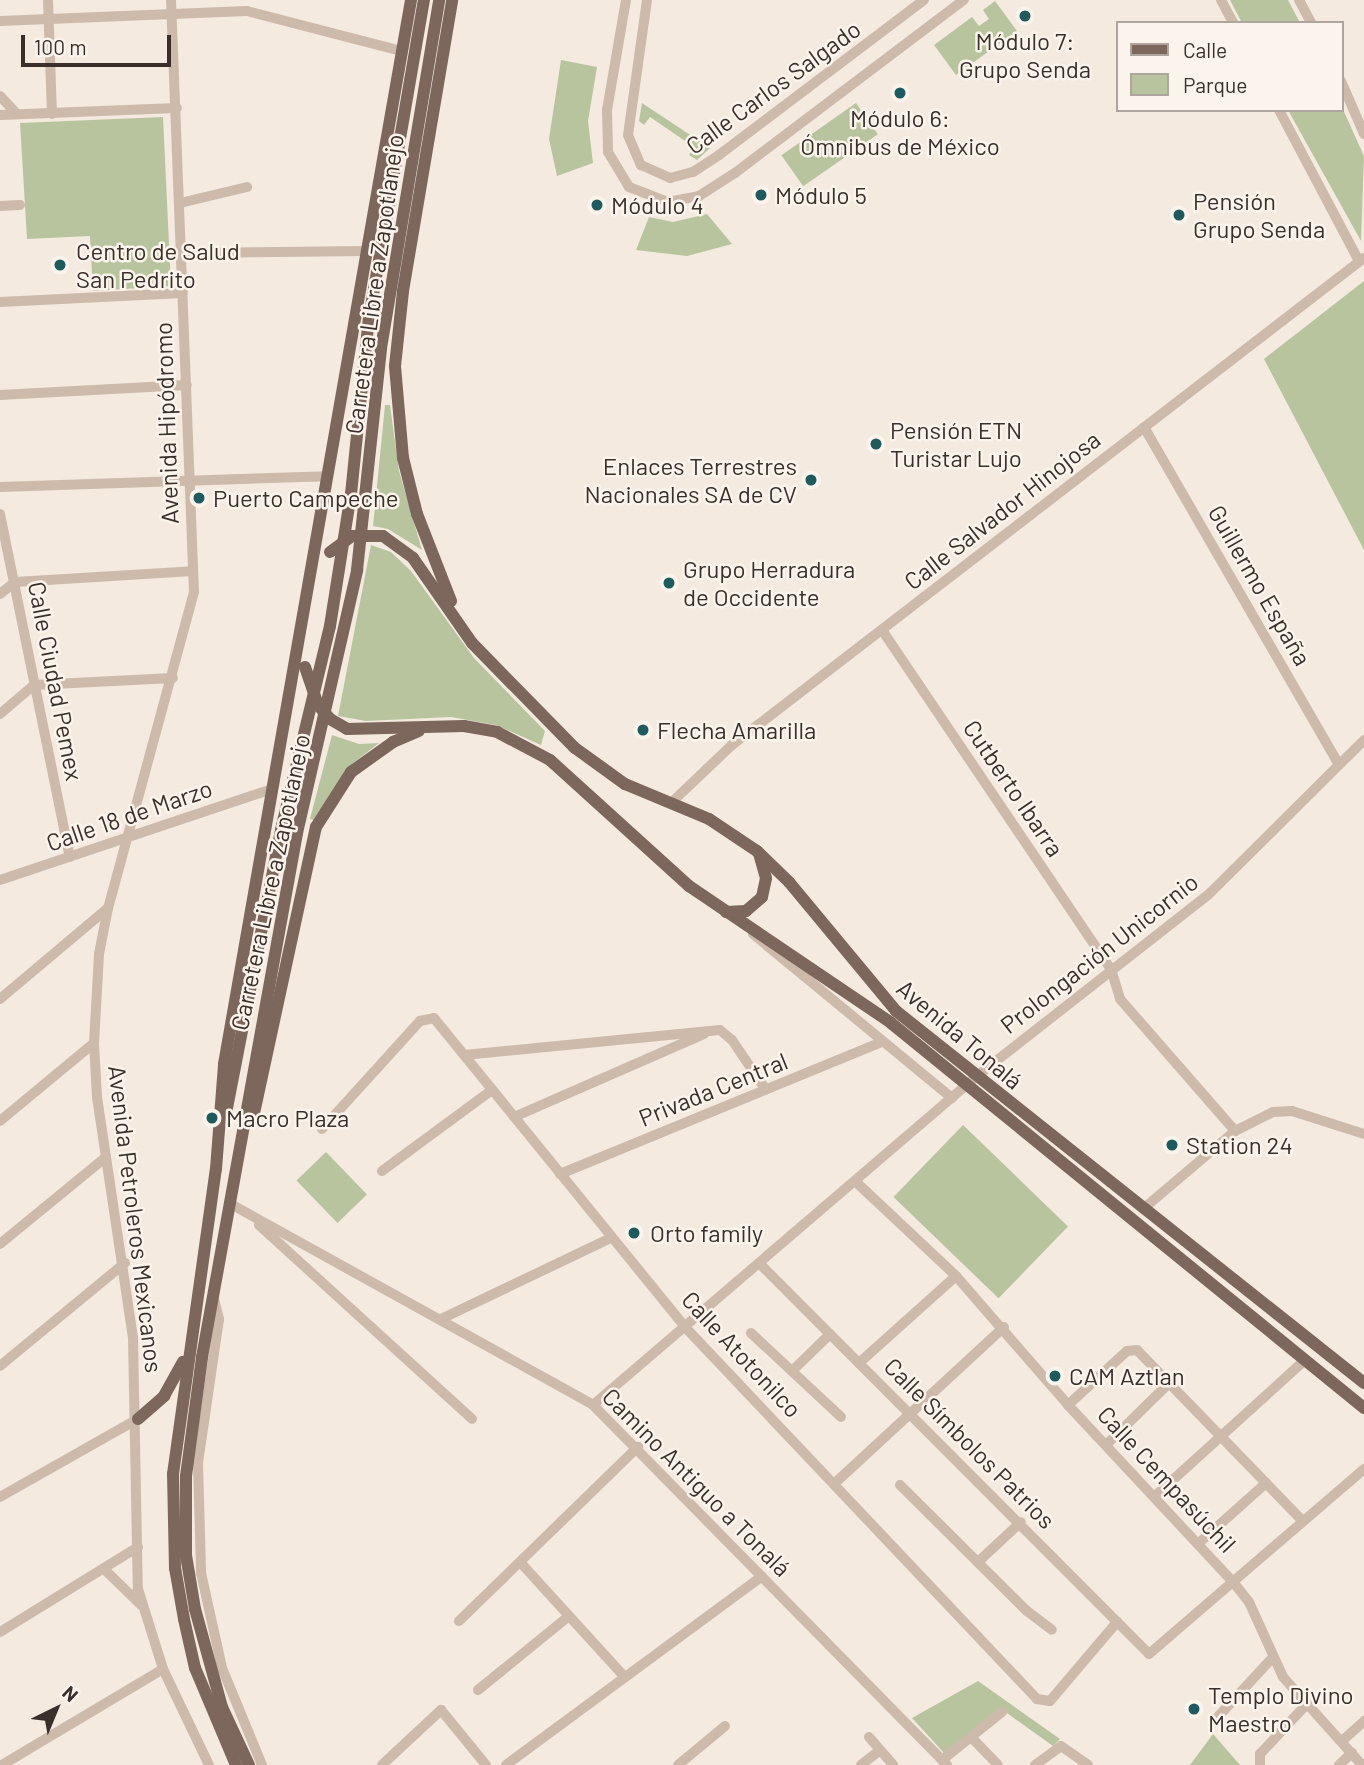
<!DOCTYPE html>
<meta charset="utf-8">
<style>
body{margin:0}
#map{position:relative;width:1364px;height:1765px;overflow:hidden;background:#f4eae0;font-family:Barlow,sans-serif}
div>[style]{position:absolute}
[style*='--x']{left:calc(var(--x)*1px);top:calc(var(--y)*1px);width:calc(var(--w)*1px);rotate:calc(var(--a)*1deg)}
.green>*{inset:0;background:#b8c49e;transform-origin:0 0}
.minor>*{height:10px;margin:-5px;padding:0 5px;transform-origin:5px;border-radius:5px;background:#cdbaab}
.major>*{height:12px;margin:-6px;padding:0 6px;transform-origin:6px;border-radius:6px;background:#7d665b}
.major-bridge>*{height:12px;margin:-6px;padding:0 6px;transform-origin:6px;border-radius:6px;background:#7d665b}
.dots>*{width:19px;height:19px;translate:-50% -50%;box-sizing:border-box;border:4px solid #fbf4ec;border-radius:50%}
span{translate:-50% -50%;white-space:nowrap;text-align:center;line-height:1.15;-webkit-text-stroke:5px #fbf4ec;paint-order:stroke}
.poi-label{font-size:24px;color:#3a2f2a}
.left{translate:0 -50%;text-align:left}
.right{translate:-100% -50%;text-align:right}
.street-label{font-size:24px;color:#3a2f2a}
.legend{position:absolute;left:1116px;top:21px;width:228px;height:91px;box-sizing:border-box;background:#fbf4ec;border:2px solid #aea59e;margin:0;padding:9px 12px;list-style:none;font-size:21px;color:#3a2f2a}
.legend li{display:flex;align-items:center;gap:14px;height:35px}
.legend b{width:35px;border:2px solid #aea59e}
.north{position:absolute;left:21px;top:1674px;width:70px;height:70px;-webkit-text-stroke:5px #fbf4ec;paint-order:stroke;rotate:43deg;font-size:19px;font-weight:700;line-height:28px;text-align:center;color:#3a2f2a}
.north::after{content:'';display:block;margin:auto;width:24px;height:32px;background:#3a2f2a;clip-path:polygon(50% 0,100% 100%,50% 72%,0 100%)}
.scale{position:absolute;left:21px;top:35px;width:150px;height:32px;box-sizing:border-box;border:4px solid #3a2f2a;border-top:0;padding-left:9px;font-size:21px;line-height:24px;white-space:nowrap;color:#3a2f2a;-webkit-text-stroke:5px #fbf4ec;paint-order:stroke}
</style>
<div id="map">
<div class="green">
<i style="clip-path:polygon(1230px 0,1288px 0,1300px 23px,1242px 23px)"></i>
<i style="clip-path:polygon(995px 1px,1017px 31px,956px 75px,934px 45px,972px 17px,979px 26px,989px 19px,983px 10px)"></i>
<i style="clip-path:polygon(561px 60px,597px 67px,588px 121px,593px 163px,557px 176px,549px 139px)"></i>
<i style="clip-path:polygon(642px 103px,710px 148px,697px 160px,689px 155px,694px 147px,650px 117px,644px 125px,639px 121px)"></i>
<i style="left:856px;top:103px;width:38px;height:91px;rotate:55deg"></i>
<i style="clip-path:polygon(1341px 105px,1364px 156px,1361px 241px,1288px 110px,1341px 110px)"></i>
<i style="clip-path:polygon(163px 117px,171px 286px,93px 291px,90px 236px,27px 239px,20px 123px)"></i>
<i style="clip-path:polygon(707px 214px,732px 244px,687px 256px,636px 250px,649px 217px,673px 222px)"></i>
<i style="clip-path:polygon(1364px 281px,1364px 550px,1264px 359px)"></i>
<i style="clip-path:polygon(385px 405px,390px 405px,399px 471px,422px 550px,388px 529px,373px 526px)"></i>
<i style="clip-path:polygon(371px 545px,391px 552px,411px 571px,474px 658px,545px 731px,541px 745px,496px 725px,451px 717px,366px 721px,338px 716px)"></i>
<i style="clip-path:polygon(332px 735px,359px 744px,379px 743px,348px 767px,314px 820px,310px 819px)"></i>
<i style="left:963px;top:1125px;width:146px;height:100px;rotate:44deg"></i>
<i style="left:326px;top:1152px;width:59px;height:41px;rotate:46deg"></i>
<i style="clip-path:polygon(978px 1681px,1060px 1739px,1053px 1746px,1004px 1711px,944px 1753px,912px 1718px)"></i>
<i style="clip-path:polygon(1213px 1734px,1240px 1765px,1190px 1765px)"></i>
</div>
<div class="minor">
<i style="--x:48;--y:0;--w:114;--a:88"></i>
<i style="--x:171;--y:0;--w:592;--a:87.78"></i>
<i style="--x:194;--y:592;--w:327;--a:105.2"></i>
<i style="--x:108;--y:908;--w:47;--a:101.1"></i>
<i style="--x:99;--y:954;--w:89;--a:93.2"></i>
<i style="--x:94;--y:1043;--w:54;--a:86.8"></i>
<i style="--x:97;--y:1097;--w:244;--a:81.5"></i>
<i style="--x:133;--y:1338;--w:251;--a:88.9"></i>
<i style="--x:138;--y:1589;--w:84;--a:72.6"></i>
<i style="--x:163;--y:1669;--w:106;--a:64.4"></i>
<i style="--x:626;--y:0;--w:112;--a:99.8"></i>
<i style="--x:607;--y:110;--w:42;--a:88.6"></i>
<i style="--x:608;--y:152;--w:41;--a:59"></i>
<i style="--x:629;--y:187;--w:42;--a:21"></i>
<i style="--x:668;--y:202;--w:32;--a:-11"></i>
<i style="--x:699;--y:196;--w:43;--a:-32.6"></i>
<i style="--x:735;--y:173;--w:287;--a:-37.1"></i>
<i style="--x:647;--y:0;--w:136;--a:98"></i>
<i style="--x:628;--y:135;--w:33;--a:67"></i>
<i style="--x:641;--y:165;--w:32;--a:24"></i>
<i style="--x:670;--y:178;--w:24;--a:-15"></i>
<i style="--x:693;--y:172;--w:31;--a:-33"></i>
<i style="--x:719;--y:155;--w:257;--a:-37.1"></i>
<i style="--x:1221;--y:0;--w:26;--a:62"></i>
<i style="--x:1299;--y:0;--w:26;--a:62"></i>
<i style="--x:0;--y:21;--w:247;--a:-2.3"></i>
<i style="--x:247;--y:11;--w:160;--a:14.5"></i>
<i style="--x:1341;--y:81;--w:58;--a:66.5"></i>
<i style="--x:0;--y:96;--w:25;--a:47"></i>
<i style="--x:1279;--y:110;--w:171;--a:62.1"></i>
<i style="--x:0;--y:115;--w:177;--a:-2.3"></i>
<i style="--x:180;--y:203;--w:69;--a:-13.4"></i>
<i style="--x:0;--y:206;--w:20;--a:-3"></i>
<i style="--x:182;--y:253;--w:185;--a:-0.6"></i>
<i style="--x:0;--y:302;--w:183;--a:-2.8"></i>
<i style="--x:0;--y:395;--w:187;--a:-3.1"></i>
<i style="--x:1144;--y:427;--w:390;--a:60"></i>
<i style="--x:0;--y:487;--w:327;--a:-1.9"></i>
<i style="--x:0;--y:514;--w:350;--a:78.5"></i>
<i style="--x:0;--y:594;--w:19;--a:-39"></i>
<i style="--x:15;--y:582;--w:178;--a:-3.5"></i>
<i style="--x:882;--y:630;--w:409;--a:56"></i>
<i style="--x:1111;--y:969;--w:31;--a:73"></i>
<i style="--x:1120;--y:999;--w:175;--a:48.9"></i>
<i style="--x:0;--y:714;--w:45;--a:-40.5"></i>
<i style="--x:34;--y:685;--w:139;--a:-2.9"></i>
<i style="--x:671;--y:803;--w:84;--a:-43.6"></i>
<i style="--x:732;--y:745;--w:798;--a:-37.62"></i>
<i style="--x:0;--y:880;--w:287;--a:-18.5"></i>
<i style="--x:753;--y:934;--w:258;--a:39.5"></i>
<i style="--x:0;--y:999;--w:141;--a:-40.1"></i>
<i style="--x:464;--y:1055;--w:257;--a:-5.6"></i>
<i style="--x:720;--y:1030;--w:16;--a:40"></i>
<i style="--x:732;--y:1040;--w:60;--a:55.8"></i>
<i style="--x:514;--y:1117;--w:207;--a:-23.6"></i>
<i style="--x:0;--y:1121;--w:122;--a:-39.7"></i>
<i style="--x:322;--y:1129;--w:146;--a:-47.8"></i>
<i style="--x:420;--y:1021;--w:14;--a:-12"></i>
<i style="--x:434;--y:1018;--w:397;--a:50.9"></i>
<i style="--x:684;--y:1326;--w:514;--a:46.58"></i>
<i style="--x:1037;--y:1699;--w:13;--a:9"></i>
<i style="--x:1050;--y:1701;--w:104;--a:-49.7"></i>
<i style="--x:382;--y:1171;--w:137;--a:-36.4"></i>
<i style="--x:560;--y:1174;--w:348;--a:-22.3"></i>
<i style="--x:856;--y:1182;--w:137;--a:43.2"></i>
<i style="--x:956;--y:1276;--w:171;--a:49"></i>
<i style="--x:1068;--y:1405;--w:243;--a:47"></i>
<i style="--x:1234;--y:1583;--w:24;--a:52"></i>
<i style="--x:1249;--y:1602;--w:82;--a:65.6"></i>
<i style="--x:1283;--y:1677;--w:118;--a:48.1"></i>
<i style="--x:229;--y:1203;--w:416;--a:29"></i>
<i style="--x:593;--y:1405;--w:505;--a:45.48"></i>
<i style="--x:1143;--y:1209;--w:121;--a:-40.3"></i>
<i style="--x:1235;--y:1131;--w:42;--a:-26.6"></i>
<i style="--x:1273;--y:1112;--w:19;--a:-3"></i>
<i style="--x:1292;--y:1111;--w:76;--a:17.7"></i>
<i style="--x:259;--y:1225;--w:288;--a:42.3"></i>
<i style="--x:0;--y:1244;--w:137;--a:-39.4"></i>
<i style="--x:759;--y:1263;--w:552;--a:45.07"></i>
<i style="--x:1149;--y:1654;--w:284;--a:-40.7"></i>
<i style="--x:214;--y:1299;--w:21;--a:76"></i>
<i style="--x:219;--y:1319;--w:146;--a:98.3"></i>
<i style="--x:198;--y:1463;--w:110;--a:88.4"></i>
<i style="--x:201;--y:1573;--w:97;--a:77.5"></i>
<i style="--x:222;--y:1668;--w:105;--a:67.6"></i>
<i style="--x:441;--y:1319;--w:188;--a:-25.5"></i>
<i style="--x:751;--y:1333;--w:123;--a:43"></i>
<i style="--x:859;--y:1363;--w:130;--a:-41.9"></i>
<i style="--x:0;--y:1366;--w:162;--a:-39.5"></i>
<i style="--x:792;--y:1371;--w:53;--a:-44.2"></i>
<i style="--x:593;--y:1405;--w:506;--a:-40.59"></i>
<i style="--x:977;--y:1076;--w:293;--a:-38.1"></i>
<i style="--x:1208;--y:895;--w:220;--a:-44.8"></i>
<i style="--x:1068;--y:1405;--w:80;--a:-42.5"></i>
<i style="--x:1127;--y:1351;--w:10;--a:-6"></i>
<i style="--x:1137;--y:1350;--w:238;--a:45.9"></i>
<i style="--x:1106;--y:1445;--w:88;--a:-44.5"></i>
<i style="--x:835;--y:1483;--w:230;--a:-42.7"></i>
<i style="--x:900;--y:1485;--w:179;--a:44.8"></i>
<i style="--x:1027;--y:1611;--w:31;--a:37"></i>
<i style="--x:1155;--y:1496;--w:202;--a:-42.2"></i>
<i style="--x:0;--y:1497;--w:159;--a:-29.5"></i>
<i style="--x:1199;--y:1543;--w:90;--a:-41.8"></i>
<i style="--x:979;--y:1561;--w:57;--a:-42.9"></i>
<i style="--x:520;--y:1562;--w:153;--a:47.7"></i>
<i style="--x:104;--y:1569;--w:52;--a:44.2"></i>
<i style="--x:459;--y:1621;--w:250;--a:-44.2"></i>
<i style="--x:0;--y:1632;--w:162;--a:-31.6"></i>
<i style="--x:478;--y:1690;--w:117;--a:-39.1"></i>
<i style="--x:1214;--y:1721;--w:87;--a:-47.3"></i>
<i style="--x:869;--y:1737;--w:37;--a:49"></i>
<i style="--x:972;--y:1738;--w:37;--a:46"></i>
<i style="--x:1342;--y:1741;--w:30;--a:-42"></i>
<i style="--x:942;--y:1760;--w:77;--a:-38.7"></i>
<i style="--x:2;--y:1765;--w:187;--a:-30.8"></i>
<i style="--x:382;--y:1765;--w:81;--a:-43"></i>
<i style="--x:441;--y:1710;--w:71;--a:50.7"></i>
<i style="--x:506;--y:1765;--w:318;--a:-36.4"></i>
<i style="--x:678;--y:1765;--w:61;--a:-39.7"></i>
<i style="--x:861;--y:1765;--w:24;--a:-38"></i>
<i style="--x:1035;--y:1765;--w:32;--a:-36"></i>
<i style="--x:1061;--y:1746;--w:33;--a:35"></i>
<i style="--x:1260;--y:1765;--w:11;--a:-90"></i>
<i style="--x:1260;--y:1754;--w:69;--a:-46.8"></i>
<i style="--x:1339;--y:1765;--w:18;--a:-43"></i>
</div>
<div class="major">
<i style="--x:383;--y:536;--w:37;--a:36"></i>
<i style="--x:413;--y:558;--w:103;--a:55.2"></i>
<i style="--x:472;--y:643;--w:147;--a:45.6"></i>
<i style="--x:575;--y:748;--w:62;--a:35.8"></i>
<i style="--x:625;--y:784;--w:91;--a:22.6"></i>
<i style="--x:709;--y:819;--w:58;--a:33.7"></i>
<i style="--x:757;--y:851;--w:45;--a:44.1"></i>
<i style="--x:789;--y:882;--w:168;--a:50.3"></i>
<i style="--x:896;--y:1011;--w:598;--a:38.48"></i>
<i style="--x:451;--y:601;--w:93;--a:-111.3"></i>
<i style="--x:417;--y:514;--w:58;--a:-104"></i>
<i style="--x:403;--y:458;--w:92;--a:-95"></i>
<i style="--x:395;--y:366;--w:75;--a:-83.9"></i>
<i style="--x:403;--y:291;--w:295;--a:-80.4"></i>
<i style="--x:347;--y:729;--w:117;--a:-1.5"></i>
<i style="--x:464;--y:726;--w:34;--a:10"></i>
<i style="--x:497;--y:732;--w:60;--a:27.8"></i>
<i style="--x:550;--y:760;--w:188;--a:42.2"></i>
<i style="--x:689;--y:886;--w:244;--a:34.1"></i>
<i style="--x:891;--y:1023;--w:610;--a:39.14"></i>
<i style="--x:726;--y:912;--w:20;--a:-3"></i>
<i style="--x:746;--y:911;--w:21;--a:-41"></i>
<i style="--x:762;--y:897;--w:19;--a:-78"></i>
<i style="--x:766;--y:878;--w:25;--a:-106"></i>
<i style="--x:227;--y:1108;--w:283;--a:-79"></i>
<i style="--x:281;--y:830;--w:210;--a:-76.5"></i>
<i style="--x:330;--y:626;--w:134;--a:-81"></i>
<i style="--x:351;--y:494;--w:177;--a:-84.2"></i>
<i style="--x:369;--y:318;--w:323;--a:-80.2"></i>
<i style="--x:253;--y:1118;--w:298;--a:-77.8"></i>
<i style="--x:316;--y:827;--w:65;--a:-57.5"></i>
<i style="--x:351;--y:772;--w:52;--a:-35.5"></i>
<i style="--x:393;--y:742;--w:28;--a:-23"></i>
<i style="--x:138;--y:1419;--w:35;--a:-41"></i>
<i style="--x:164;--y:1396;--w:39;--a:-61"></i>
<i style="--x:236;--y:1765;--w:105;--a:-112.9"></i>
<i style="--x:195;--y:1668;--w:50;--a:-102.7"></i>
<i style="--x:184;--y:1619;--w:52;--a:-100"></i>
<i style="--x:175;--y:1568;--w:94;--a:-91.2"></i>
<i style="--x:173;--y:1474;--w:308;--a:-82"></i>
<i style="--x:216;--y:1169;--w:105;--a:-85.6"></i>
<i style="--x:224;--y:1064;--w:1080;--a:-80.03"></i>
<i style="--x:249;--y:1765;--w:64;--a:-115"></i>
<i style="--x:222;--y:1707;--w:102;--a:-105.4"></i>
<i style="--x:195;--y:1609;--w:55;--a:-99.5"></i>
<i style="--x:186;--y:1555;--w:79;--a:-90"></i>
<i style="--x:186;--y:1476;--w:120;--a:-82.3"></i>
<i style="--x:202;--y:1357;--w:533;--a:-79.72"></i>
<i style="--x:297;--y:833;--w:270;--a:-77.1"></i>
<i style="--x:357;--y:570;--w:223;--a:-83.8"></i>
<i style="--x:381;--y:348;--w:353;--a:-80.5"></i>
</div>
<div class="major-bridge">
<i style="--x:330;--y:552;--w:27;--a:-36"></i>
<i style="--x:352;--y:536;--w:31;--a:0"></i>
<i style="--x:305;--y:667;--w:40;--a:71.1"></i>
<i style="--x:318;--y:705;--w:18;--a:49"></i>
<i style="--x:330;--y:719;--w:20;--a:30"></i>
</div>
<div class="dots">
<i style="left:1025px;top:16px;background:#1e5a5e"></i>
<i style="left:900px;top:93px;background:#1e5a5e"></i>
<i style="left:761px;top:195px;background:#1e5a5e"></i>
<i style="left:597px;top:205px;background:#1e5a5e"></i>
<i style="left:1179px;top:215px;background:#1e5a5e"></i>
<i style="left:60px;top:265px;background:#1e5a5e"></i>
<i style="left:876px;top:444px;background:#1e5a5e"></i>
<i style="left:811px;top:480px;background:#1e5a5e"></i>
<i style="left:199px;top:498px;background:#1e5a5e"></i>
<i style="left:669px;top:583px;background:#1e5a5e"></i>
<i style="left:643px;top:730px;background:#1e5a5e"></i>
<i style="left:212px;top:1118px;background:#1e5a5e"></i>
<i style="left:1172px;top:1145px;background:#1e5a5e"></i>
<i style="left:634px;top:1233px;background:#1e5a5e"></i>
<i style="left:1055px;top:1376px;background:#1e5a5e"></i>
<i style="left:1194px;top:1709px;background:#1e5a5e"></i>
</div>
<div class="poi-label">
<span style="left:1025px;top:55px">Módulo 7:<br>Grupo Senda</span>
<span style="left:900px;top:132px">Módulo 6:<br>Ómnibus de México</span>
<span class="left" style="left:775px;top:195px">Módulo 5</span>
<span class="left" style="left:1193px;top:215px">Pensión<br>Grupo Senda</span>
<span class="left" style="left:611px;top:205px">Módulo 4</span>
<span class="left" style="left:76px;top:265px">Centro de Salud<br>San Pedrito</span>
<span class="left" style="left:890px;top:444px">Pensión ETN<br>Turistar Lujo</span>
<span class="right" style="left:797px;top:480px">Enlaces Terrestres<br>Nacionales SA de CV</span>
<span class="left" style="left:213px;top:498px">Puerto Campeche</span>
<span class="left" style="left:683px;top:583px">Grupo Herradura<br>de Occidente</span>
<span class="left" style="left:657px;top:730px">Flecha Amarilla</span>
<span class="left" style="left:226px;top:1118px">Macro Plaza</span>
<span class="left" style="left:1186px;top:1145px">Station 24</span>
<span class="left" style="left:650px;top:1233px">Orto family</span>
<span class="left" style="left:1069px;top:1376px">CAM Aztlan</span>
<span class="left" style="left:1208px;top:1709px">Templo Divino<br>Maestro</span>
</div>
<div class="street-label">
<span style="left:773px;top:87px;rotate:-36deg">Calle Carlos Salgado</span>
<span style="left:374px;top:284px;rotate:-82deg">Carretera Libre a Zapotlanejo</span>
<span style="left:166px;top:423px;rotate:-92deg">Avenida Hipódromo</span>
<span style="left:1002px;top:510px;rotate:-38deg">Calle Salvador Hinojosa</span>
<span style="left:1260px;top:585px;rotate:60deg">Guillermo España</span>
<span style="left:56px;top:681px;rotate:79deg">Calle Ciudad Pemex</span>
<span style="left:1014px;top:788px;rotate:56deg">Cutberto Ibarra</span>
<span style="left:129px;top:815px;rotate:-19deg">Calle 18 de Marzo</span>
<span style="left:270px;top:882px;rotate:-78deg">Carretera Libre a Zapotlanejo</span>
<span style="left:1099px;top:953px;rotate:-38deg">Prolongación Unicornio</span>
<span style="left:960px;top:1034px;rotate:40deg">Avenida Tonalá</span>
<span style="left:713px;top:1089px;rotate:-22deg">Privada Central</span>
<span style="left:136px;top:1219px;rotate:83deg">Avenida Petroleros Mexicanos</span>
<span style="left:742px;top:1354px;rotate:47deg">Calle Atotonilco</span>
<span style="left:970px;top:1443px;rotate:45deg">Calle Símbolos Patrios</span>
<span style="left:1167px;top:1479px;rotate:47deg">Calle Cempasúchil</span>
<span style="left:697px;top:1482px;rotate:45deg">Camino Antiguo a Tonalá</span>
</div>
<ul class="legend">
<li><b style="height:9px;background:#7d665b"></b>Calle</li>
<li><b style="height:19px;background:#b8c49e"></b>Parque</li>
</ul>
<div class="north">N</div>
<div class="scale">100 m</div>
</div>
